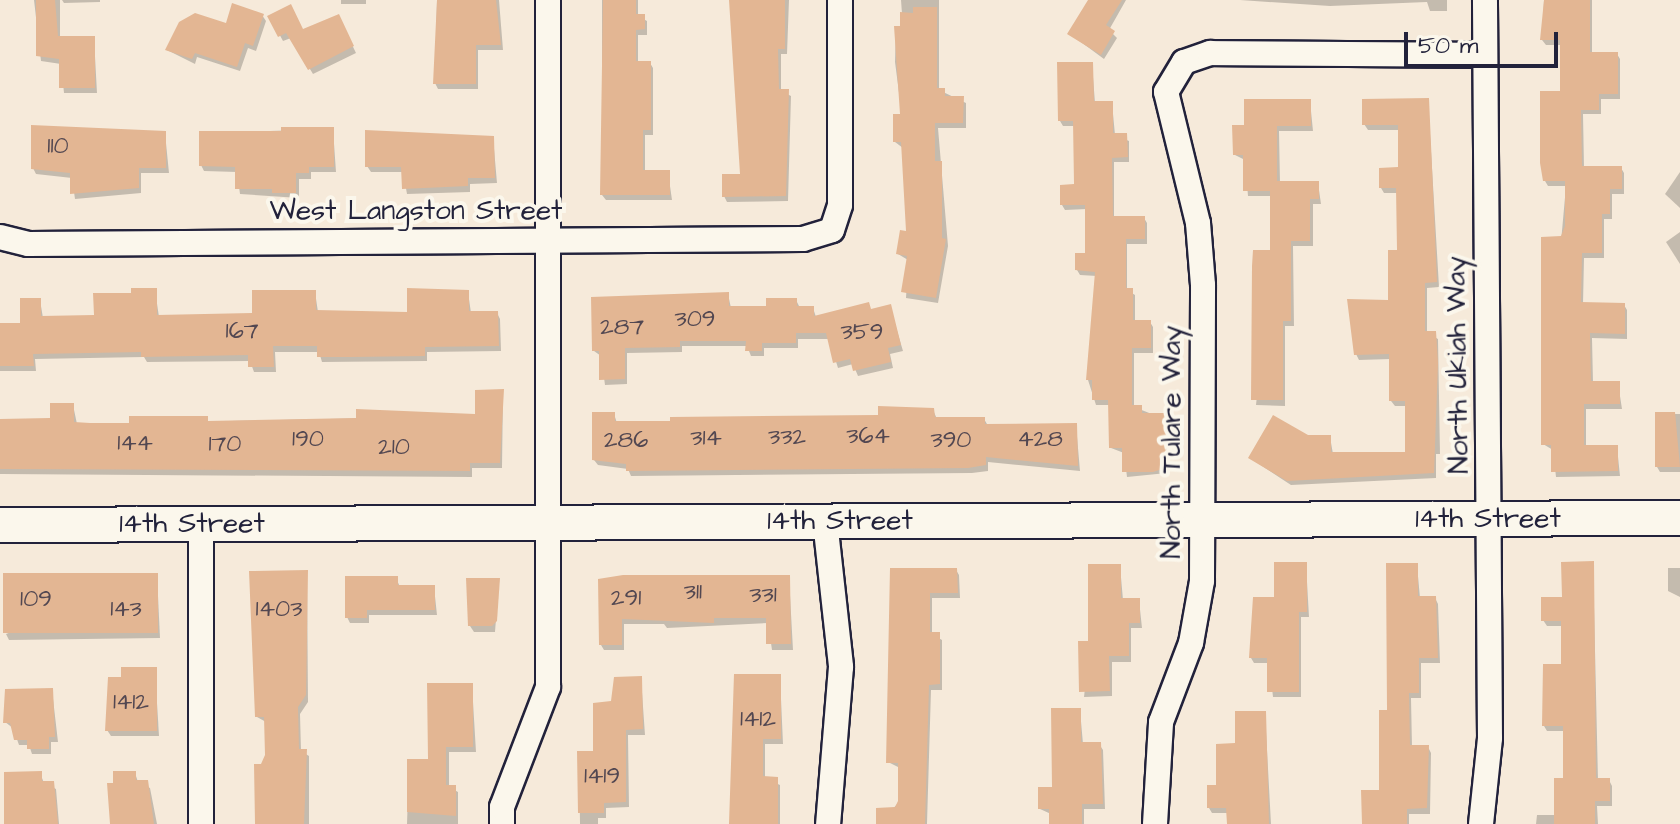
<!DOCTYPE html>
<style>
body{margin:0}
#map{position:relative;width:1680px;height:824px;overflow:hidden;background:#f6eada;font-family:"Architects Daughter",sans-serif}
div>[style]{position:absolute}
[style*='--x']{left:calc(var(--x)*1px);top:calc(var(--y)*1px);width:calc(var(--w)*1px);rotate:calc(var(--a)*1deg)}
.shadow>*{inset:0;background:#0003;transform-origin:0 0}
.building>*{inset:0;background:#e3b693;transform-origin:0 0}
.roads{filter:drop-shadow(2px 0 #22223b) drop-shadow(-2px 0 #22223b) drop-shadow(0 2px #22223b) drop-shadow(0 -2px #22223b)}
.street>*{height:24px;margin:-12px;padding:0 12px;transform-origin:12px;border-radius:12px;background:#fbf7ec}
.secondary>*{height:34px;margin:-17px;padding:0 17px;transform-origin:17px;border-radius:17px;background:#fbf7ec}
span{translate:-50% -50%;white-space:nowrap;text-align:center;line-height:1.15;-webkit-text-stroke:8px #fbf7ec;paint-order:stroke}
.number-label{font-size:24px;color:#524751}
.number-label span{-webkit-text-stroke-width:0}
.street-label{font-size:28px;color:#22223b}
.scale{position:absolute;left:1404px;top:32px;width:154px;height:36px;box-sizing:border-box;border:4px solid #22223b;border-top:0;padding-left:10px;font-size:24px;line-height:28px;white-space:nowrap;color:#22223b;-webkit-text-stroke:6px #fbf7ec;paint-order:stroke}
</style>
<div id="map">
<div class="shadow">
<i style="clip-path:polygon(34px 0,60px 0,60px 38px,94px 38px,97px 93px,64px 93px,61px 64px,41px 61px)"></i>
<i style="clip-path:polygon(62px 0,100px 0,100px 2px,64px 3px)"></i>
<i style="left:341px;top:0;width:25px;height:4px"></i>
<i style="clip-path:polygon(437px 0,499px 0,503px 50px,478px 50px,478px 89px,438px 89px,435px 83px)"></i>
<i style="clip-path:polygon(602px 0,638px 0,638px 16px,647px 21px,647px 35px,638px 35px,638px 63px,650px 63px,653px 68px,653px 135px,645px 135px,645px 172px,668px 172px,672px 200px,606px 200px,602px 195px)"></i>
<i style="clip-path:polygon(730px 0,789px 0,787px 54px,781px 54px,781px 91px,791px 96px,788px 201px,727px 202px,724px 196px,743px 176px)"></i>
<i style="clip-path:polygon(901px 0,939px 0,939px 90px,966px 103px,966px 128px,938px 128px,948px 246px,938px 303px,906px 298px,908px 260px,898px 254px,908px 234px,903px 148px,895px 142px,902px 116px,895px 62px,896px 28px,903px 28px)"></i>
<i style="clip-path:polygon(1091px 0,1126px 0,1109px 30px,1117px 38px,1104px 59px,1070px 34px)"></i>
<i style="clip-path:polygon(1240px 0,1447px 0,1447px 11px,1430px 11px,1427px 2px,1330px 6px)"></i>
<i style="clip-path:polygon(1544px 0,1592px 0,1592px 54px,1617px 54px,1620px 59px,1620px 99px,1601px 99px,1601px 114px,1583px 114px,1584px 168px,1621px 168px,1624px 173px,1624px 194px,1612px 194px,1612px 219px,1604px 219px,1604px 258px,1584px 258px,1583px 304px,1624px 305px,1627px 310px,1627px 339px,1592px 338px,1593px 383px,1618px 383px,1622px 409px,1586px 409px,1586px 447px,1617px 447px,1620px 476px,1556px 477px,1553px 450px,1543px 444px,1566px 186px,1548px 186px,1545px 181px,1562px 93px,1562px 45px,1546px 45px,1542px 40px)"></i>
<i style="clip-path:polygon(262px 15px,266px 21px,256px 51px,248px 48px,240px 71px,197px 57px,195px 64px,167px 50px)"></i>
<i style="clip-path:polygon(270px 17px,303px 32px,341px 22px,356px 53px,313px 74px,291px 38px,283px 41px)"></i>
<i style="clip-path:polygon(1092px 64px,1095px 103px,1112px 103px,1115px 135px,1129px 141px,1129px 162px,1114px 162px,1114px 218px,1144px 218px,1147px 223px,1147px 244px,1127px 244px,1127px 290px,1135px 295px,1135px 322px,1150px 322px,1153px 327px,1153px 353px,1134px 353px,1134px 407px,1167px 420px,1167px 473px,1127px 477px,1124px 453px,1111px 448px,1110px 405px,1096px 405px,1088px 380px,1097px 276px,1080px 275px,1077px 270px,1087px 255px,1087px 209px,1065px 210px,1062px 205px,1076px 186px,1075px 126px,1063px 126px,1060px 121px)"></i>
<i style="clip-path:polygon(1428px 100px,1439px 287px,1427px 288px,1427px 333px,1438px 339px,1440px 454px,1436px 454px,1436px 478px,1291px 485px,1250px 458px,1308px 437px,1330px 437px,1333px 454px,1407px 454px,1407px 406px,1395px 406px,1391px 401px,1391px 359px,1359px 360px,1356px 354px,1390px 302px,1399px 252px,1398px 193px,1384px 193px,1381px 188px,1400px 169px,1400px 130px,1368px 130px,1364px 124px)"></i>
<i style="clip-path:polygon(1310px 101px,1313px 131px,1279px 131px,1280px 183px,1318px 183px,1321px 204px,1313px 204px,1313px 246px,1293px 246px,1294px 326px,1285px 326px,1285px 406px,1256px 405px,1272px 252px,1272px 196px,1248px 196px,1245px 160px,1235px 155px,1246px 127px)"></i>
<i style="clip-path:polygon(333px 129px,336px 172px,311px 172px,311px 179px,299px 179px,299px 198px,240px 194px,237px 172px,204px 171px,201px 165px,201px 133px)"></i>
<i style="clip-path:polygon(165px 133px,169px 173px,141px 173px,141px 193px,75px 199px,72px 178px,36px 174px,33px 168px)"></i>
<i style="clip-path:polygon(493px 137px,497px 183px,470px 184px,470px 192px,407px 194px,403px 172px,371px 172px,367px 166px)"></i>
<i style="clip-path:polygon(1680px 172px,1680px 208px,1665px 194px)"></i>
<i style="clip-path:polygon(1680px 232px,1680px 264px,1666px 242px)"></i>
<i style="clip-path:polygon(155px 290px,159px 317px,254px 315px,315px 292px,318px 312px,409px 314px,468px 292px,471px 313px,497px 313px,500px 319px,501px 351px,427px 352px,427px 361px,322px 362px,319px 352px,275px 352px,276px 372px,254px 372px,250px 361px,147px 362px,144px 357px,35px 359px,36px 371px,0 371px,0 325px,22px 325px,40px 300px,43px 318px,96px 317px,133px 295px)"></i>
<i style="clip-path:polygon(728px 294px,731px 308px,768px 308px,796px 300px,800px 308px,813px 308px,816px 317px,890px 307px,903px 351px,890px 354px,893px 368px,858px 376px,853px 364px,838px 368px,829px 339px,798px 339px,798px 348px,764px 348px,764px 356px,751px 356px,747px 346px,682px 346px,682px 352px,627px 353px,627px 384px,605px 385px,601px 356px,594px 351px)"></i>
<i style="clip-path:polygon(503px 392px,502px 468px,472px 468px,472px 477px,0 474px,0 420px,52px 420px,73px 405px,77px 424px,477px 416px)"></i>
<i style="clip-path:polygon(933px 410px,937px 419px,984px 419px,987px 424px,1076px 425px,1080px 471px,988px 462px,988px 471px,972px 473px,631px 476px,628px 469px,598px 465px,594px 460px,614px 414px,617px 423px,880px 417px)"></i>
<i style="clip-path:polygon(1657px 414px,1680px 414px,1680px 472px,1660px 472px,1657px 467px)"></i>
<i style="clip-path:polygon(1593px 563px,1598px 780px,1609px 780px,1612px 786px,1612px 806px,1597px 806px,1598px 824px,1536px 824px,1537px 815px,1556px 815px,1565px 780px,1565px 731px,1547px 731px,1544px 726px,1563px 666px,1563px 626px,1547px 626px,1543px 620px)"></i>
<i style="clip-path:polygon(1306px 564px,1309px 617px,1301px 617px,1301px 697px,1273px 697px,1269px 663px,1254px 663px,1251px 658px,1276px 599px)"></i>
<i style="clip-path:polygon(1417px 565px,1420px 598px,1435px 598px,1438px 604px,1440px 663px,1421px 663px,1421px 698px,1411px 698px,1412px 747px,1428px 747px,1431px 753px,1430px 814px,1409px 814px,1409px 824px,1364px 824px,1382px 792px,1389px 712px)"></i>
<i style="clip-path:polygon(1120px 566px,1123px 600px,1139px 600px,1142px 628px,1131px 628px,1131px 662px,1112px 662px,1112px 696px,1084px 697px,1090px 643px)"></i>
<i style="clip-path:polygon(1668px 568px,1680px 568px,1680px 597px,1668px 591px)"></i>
<i style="clip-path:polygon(892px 570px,956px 570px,959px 575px,960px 598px,932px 598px,932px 634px,942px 640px,942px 690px,931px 690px,927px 824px,949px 824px,879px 824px,900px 801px,900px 768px,888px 762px)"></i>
<i style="clip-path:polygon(307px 572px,308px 702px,300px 714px,301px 751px,309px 756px,309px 824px,256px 824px,267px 755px,266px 722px,257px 717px)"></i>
<i style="clip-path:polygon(157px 575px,160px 638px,9px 640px,6px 634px)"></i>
<i style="clip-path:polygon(789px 577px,793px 650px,772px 650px,768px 623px,667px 628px,664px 624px,624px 624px,624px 650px,604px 650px,601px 645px,600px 581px)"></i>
<i style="clip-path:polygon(396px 578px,400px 587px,434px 587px,437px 615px,369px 615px,369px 623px,350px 623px,347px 617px)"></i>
<i style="clip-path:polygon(499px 580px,495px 632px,474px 632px,470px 626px)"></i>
<i style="clip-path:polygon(155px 669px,159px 736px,111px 736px,107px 730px,123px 679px)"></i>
<i style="clip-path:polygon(780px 676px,783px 744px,765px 744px,765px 778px,780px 785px,780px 824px,733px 824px)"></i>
<i style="clip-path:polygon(641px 678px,645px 735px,628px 735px,629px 807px,606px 808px,606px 818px,598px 818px,598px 824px,580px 824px,579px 753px,595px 753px,613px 703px)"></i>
<i style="clip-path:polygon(472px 685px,476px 752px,449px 752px,449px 787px,458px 792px,458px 824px,407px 824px,409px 761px,430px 761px)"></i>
<i style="clip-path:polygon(52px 690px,58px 742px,51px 742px,51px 754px,32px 754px,29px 745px,19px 745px,13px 728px,5px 722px)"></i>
<i style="clip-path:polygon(1080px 710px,1083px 744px,1099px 744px,1103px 750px,1105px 809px,1084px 809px,1084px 824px,1052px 824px,1051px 814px,1040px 809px,1054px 789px)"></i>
<i style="clip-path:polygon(1265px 713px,1271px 824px,1228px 824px,1228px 813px,1212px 813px,1209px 808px)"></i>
<i style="clip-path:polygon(40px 773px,44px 783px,56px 789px,59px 824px,6px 824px)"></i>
<i style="clip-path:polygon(135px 773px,138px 782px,150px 788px,157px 824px,111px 824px,115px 785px)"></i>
</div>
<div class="building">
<i style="clip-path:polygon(36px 0,55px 0,58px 36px,95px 36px,95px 88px,59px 88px,59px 59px,36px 56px)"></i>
<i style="clip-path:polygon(437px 0,496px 0,501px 45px,476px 45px,476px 84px,433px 84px)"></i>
<i style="clip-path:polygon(603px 0,636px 0,636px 14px,645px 14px,645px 29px,636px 30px,636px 61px,651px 61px,651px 130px,643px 130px,643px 170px,670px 170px,670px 195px,600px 195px)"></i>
<i style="clip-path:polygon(729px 0,785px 0,785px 49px,778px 49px,779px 89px,789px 89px,786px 196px,722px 197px,722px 174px,740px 174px)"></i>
<i style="clip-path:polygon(1088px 0,1122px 0,1106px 25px,1115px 31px,1101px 55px,1067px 34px)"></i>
<i style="clip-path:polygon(1544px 0,1590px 0,1590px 52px,1618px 52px,1618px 94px,1599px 94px,1599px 110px,1581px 110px,1582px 166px,1622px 166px,1622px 189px,1610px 189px,1610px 214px,1602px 214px,1602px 253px,1582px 253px,1581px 302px,1625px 303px,1625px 334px,1590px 333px,1591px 381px,1620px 381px,1620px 404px,1584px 404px,1584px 445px,1618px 445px,1618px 471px,1551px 472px,1551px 445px,1541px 445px,1541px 237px,1561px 236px,1565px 226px,1565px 181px,1543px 181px,1540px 163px,1540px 91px,1560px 91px,1560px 40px,1540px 40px)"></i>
<i style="clip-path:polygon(232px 3px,264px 14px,253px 46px,245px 43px,237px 67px,195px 53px,192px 59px,165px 50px,179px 22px,195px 13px,226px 23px)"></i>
<i style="clip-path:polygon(291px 4px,303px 29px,339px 14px,354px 46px,308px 70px,286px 33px,278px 37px,267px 16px)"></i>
<i style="clip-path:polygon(913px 7px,937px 7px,937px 88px,945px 88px,945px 96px,964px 96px,963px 123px,935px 123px,935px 161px,942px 161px,942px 238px,946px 239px,936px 298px,901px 292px,907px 256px,896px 254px,900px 230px,906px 231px,901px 142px,893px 142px,893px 114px,900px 114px,894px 26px,900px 26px,900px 12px,913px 13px)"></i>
<i style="clip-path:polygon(1057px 62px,1093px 62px,1094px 101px,1113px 101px,1113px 133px,1127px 133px,1128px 157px,1112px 158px,1113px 216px,1145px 216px,1145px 239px,1126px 239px,1126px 288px,1133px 288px,1133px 320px,1151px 320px,1151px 348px,1132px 348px,1132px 405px,1142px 405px,1142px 413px,1165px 413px,1168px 428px,1165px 468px,1153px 472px,1122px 472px,1122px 448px,1109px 448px,1108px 400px,1092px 400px,1092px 380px,1086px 380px,1095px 272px,1075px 270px,1075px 253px,1085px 253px,1085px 205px,1060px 205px,1060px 185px,1074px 184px,1073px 121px,1058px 121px)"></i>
<i style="clip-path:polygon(1429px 98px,1437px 282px,1425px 283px,1425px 331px,1436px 331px,1438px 363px,1434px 473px,1287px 481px,1248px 458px,1273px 415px,1308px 435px,1331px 435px,1331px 452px,1405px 452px,1405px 401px,1389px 401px,1389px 354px,1354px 355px,1347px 299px,1388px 300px,1388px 250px,1397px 250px,1396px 188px,1379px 188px,1379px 168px,1398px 167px,1398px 125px,1362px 125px,1362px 99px)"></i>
<i style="clip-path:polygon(1244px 99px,1311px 99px,1311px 126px,1277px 126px,1277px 181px,1319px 181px,1319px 199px,1310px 199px,1310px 241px,1291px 241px,1291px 321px,1283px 321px,1283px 400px,1251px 400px,1252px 266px,1253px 250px,1270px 250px,1270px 191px,1243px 191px,1243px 155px,1233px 155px,1232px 125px,1244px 125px)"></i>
<i style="clip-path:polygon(31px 125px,166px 131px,166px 168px,139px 168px,139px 188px,70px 194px,70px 173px,31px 169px)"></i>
<i style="clip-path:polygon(281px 127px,334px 127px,334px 167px,309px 167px,309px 173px,296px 173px,296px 193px,272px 193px,272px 189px,235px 189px,235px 167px,199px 166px,199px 131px,281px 131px)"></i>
<i style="clip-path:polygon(365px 130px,494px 136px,495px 178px,468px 178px,468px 186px,402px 189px,401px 167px,365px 167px)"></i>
<i style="clip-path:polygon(131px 288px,157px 288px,157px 315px,252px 313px,252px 290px,316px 290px,316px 310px,407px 312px,407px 288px,469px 290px,469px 311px,498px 311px,499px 346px,425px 347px,425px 356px,350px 357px,317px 357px,317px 346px,273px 346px,274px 367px,248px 367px,248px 355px,141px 357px,141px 352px,33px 354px,34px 366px,0 366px,0 323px,20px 323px,20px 298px,41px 298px,41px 316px,94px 315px,93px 293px,131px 293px)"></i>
<i style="clip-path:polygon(729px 292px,729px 306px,766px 306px,766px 298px,797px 298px,797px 306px,814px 306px,814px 316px,869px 302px,871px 309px,891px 304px,901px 345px,888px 348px,891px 362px,853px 371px,850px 359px,833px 363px,826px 333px,796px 333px,796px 343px,762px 343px,762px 351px,745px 351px,746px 341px,680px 341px,680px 347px,625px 348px,625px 379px,599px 380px,599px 351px,592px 351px,591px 297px)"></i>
<i style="clip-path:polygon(504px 389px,500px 463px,470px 463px,470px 471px,0 469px,0 419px,50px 418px,50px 403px,74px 403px,74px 422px,90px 423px,129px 423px,129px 416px,208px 416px,208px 421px,356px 418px,356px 409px,475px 414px,475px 390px)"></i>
<i style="clip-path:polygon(878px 406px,934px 408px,935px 417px,985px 417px,985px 424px,1077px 423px,1078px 466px,986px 457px,986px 465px,968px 468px,626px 471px,626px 464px,592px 460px,592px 412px,615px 412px,615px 421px,670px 421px,670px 417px,878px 415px)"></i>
<i style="clip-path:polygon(1655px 412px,1675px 412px,1680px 467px,1655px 467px)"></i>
<i style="clip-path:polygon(1594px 561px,1596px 778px,1610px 778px,1610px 801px,1595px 801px,1595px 824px,1554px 824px,1554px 778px,1563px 778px,1563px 726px,1542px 726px,1543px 664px,1561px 664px,1561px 621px,1541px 621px,1541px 597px,1562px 597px,1561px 562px)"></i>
<i style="clip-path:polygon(1274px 562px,1307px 562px,1307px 612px,1299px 612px,1299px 692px,1267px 692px,1267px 658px,1249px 658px,1253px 597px,1274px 597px)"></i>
<i style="clip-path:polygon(1386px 563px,1418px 563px,1418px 596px,1436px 596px,1438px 658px,1419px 658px,1419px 693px,1409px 693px,1410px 745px,1429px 745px,1427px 808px,1407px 809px,1407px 824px,1362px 824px,1361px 790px,1379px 790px,1379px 710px,1387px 710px)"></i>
<i style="clip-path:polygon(1088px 564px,1121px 564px,1121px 598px,1140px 598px,1140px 623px,1129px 623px,1129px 656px,1109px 656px,1110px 691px,1079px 692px,1078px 641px,1088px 641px)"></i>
<i style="clip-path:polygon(890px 568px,957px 568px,958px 593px,930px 593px,930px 632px,940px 632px,940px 684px,929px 685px,925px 824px,876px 824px,876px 808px,895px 807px,898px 801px,898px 763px,886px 763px)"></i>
<i style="clip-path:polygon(308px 570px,306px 695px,298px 707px,299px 749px,307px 749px,304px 824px,255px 824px,254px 764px,261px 764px,265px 755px,264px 717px,255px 717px,249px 571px)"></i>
<i style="left:158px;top:573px;width:60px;height:155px;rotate:90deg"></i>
<i style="clip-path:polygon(623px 575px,790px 575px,791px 644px,766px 644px,766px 618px,714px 618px,714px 623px,622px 619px,622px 645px,599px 645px,598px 579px)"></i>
<i style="clip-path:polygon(345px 576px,398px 576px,398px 585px,435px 585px,435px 610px,367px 610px,367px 618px,345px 618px)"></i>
<i style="clip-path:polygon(466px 578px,500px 578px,497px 621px,492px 626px,468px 626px)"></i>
<i style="clip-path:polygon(121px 667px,157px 667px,157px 731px,105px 731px,108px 677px,121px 677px)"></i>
<i style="clip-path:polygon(734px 674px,781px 674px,781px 739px,763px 739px,763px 776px,778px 777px,778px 824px,729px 824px)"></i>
<i style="clip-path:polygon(642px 676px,643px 729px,626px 730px,626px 802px,604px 803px,604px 813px,578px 813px,577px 751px,593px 751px,593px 703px,611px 701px,614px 677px)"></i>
<i style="clip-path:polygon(427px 683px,473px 683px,473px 747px,446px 747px,446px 785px,456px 785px,456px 816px,407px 812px,407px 759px,428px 759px)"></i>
<i style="clip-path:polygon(53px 688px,55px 737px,49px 737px,49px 749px,27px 749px,27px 740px,14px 740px,10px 723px,3px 723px,5px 689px)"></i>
<i style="clip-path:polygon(1051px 708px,1081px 708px,1081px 742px,1101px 742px,1103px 804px,1082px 804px,1082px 824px,1049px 824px,1049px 809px,1038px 809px,1038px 787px,1052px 787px)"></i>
<i style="clip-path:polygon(1235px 711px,1266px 711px,1269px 824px,1227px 824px,1226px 808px,1207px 808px,1207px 785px,1216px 785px,1216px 744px,1235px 743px)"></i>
<i style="clip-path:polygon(42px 771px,42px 781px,54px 781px,58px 824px,4px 824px,4px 772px)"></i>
<i style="clip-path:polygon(113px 771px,136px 771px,136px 780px,148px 780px,154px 824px,110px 824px,107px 783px,113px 783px)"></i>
</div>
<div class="roads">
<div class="street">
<i style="--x:0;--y:237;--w:29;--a:14"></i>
<i style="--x:28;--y:244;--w:775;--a:-0.37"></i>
<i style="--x:803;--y:239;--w:30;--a:-17"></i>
<i style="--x:832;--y:230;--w:26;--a:-72"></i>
<i style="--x:840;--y:205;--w:205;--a:-90"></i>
<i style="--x:825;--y:521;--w:147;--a:83.7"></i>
<i style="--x:841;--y:667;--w:158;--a:94.7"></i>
<i style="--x:201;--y:524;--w:300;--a:90"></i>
<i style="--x:502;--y:824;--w:17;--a:-90"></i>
<i style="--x:502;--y:807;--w:129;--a:-69"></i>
<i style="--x:548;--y:687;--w:687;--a:-90"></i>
<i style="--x:1155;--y:824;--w:102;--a:-86.6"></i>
<i style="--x:1161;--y:722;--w:85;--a:-69.2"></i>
<i style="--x:1191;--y:643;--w:63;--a:-79.9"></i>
<i style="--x:1202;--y:581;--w:296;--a:-89.8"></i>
<i style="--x:1203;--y:285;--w:62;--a:-94.6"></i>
<i style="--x:1198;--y:223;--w:135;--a:-103.7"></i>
<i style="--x:1166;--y:92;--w:35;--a:-59"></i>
<i style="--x:1184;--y:62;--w:28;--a:-19"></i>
<i style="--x:1210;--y:53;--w:275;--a:0.4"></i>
<i style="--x:1481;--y:824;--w:86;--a:-84"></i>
<i style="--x:1490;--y:738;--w:738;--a:-90.39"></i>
</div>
<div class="secondary">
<i style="--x:0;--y:525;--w:1680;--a:-0.24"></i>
</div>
</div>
<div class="number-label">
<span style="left:58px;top:147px">110</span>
<span style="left:695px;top:320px">309</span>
<span style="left:622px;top:328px">287</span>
<span style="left:242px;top:332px">167</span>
<span style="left:862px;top:333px">359</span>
<span style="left:868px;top:437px">364</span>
<span style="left:787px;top:438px">332</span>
<span style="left:706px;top:439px">314</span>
<span style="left:308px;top:440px">190</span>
<span style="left:1040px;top:440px">428</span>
<span style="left:626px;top:441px">286</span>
<span style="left:951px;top:441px">390</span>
<span style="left:135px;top:444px">144</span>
<span style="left:225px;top:445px">170</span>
<span style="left:394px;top:448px">210</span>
<span style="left:693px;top:593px">311</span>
<span style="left:763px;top:596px">331</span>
<span style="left:626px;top:599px">291</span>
<span style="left:36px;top:600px">109</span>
<span style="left:126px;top:610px">143</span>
<span style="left:279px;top:610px">1403</span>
<span style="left:131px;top:703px">1412</span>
<span style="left:758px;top:720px">1412</span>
<span style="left:602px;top:777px">1419</span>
</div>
<div class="street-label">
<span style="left:416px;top:211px">West Langston Street</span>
<span style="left:1458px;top:365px;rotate:-91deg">North Ukiah Way</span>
<span style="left:1172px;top:442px;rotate:-90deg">North Tulare Way</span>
<span style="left:1488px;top:519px">14th Street</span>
<span style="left:840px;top:521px">14th Street</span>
<span style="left:192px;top:524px">14th Street</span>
</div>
<div class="scale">50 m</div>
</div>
